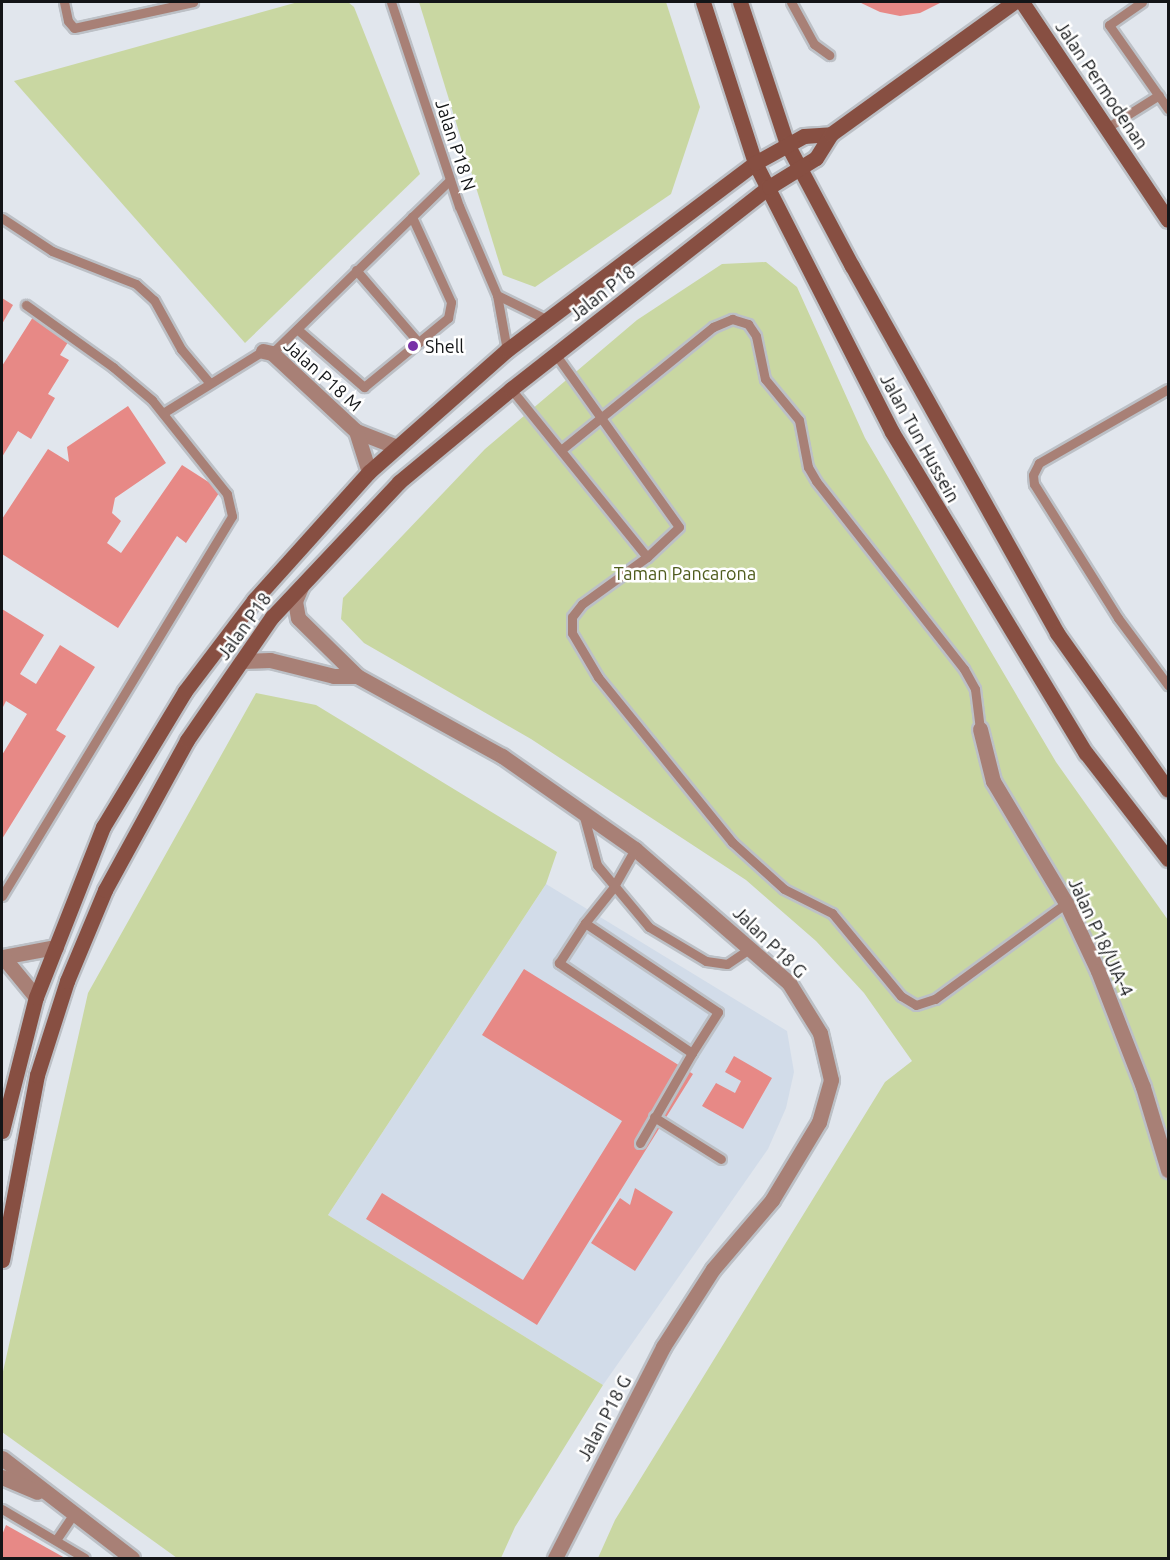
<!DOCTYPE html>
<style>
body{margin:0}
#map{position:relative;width:1170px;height:1560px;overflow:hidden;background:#e1e6ed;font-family:Ubuntu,sans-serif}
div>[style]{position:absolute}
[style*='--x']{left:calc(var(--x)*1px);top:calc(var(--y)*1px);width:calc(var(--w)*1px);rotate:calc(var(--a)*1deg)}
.built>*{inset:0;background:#d2dce9}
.green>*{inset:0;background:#c9d7a2}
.building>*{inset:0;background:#e78986}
.roads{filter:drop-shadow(2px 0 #bcc0c6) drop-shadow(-2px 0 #bcc0c6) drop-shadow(0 2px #bcc0c6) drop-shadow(0 -2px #bcc0c6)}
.lane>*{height:9px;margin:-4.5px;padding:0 4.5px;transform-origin:4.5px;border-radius:4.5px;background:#a88076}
.street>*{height:15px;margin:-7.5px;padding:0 7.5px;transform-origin:7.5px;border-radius:7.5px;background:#a88076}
.secondary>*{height:15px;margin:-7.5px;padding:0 7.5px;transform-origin:7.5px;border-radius:7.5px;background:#874f42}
.dots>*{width:16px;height:16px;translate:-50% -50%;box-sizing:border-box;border:3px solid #fff;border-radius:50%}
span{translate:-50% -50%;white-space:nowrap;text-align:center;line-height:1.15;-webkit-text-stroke:5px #fff;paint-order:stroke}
.street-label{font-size:18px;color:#131517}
.poi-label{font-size:18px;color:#131517}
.left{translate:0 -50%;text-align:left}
.park-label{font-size:18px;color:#4f5c1d}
.frame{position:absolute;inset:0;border:3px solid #131517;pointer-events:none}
</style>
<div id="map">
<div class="built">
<i style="clip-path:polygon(546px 884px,787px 1031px,794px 1072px,786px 1108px,768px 1149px,603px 1385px,328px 1215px)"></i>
</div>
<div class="green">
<i style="clip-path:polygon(298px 2px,348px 2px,354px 7px,420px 174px,245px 343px,14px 81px)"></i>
<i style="clip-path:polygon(419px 2px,666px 2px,700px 107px,671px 194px,535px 287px,503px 275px)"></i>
<i style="clip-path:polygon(766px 262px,797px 287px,865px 438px,1056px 762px,1168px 920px,1168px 1558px,598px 1558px,615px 1520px,885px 1082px,912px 1061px,864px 993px,816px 941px,746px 880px,531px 739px,364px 643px,341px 619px,343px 598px,485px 449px,637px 320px,722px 264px)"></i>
<i style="clip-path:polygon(256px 693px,316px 705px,557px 852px,546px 884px,328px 1215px,603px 1385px,515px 1527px,501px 1558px,177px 1558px,2px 1432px,2px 1376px,88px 993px)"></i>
</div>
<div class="building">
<i style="clip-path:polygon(859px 2px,942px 2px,920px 13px,900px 16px,880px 12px)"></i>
<i style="clip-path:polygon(2px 298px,13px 305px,2px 324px)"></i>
<i style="clip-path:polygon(33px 317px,70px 339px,60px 355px,69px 360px,48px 394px,55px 398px,31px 439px,18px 431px,2px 457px,2px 366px)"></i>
<i style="clip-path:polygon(128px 406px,166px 463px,115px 498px,112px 513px,121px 521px,107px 543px,121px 553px,182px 465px,221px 490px,186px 543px,177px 536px,118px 628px,2px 554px,2px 519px,48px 449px,69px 462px,67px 447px)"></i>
<i style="clip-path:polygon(2px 609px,44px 635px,20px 674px,36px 684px,60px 645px,95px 667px,56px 730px,66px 736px,2px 839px,2px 755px,27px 714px,6px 701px,2px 709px)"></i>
<i style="clip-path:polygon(524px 969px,693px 1074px,537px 1325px,366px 1219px,382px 1193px,523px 1280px,622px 1121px,482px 1035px)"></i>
<i style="clip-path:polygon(734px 1056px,772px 1078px,743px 1129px,702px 1106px,716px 1083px,735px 1093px,741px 1081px,725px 1072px)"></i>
<i style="clip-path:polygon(635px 1188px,673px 1212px,635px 1271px,591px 1243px,620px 1198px,630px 1205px)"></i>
<i style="clip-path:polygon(6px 1525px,65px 1558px,2px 1558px,2px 1535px)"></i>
</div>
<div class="roads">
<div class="lane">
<i style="--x:64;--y:2;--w:19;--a:78"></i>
<i style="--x:68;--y:21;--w:9;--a:49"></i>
<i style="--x:74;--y:28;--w:122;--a:-12.3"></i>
<i style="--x:391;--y:2;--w:215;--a:71.6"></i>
<i style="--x:459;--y:206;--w:97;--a:66.9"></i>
<i style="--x:497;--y:295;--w:56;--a:79.7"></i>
<i style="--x:791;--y:2;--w:48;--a:61.3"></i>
<i style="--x:814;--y:44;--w:19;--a:36"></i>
<i style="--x:1142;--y:2;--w:40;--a:145.1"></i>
<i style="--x:1109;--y:25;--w:103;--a:54.9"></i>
<i style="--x:1108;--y:127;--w:60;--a:-32.1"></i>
<i style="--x:2;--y:218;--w:60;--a:33.4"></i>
<i style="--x:52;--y:251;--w:90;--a:21.4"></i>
<i style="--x:136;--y:284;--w:24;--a:42"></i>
<i style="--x:154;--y:300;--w:56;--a:61.1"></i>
<i style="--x:181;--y:349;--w:43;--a:49.7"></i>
<i style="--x:356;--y:270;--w:96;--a:49.2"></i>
<i style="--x:497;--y:295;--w:55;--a:26.1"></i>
<i style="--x:297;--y:329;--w:89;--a:40.9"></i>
<i style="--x:364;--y:387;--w:109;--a:-39.4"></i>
<i style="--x:448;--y:318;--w:16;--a:-79"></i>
<i style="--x:451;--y:302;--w:94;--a:-114.6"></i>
<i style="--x:272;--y:353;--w:248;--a:-44.2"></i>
<i style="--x:556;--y:355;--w:211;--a:54.4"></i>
<i style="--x:679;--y:527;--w:44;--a:136.8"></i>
<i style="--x:647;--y:557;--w:80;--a:144.1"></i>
<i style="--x:582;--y:604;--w:16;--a:128"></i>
<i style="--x:572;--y:617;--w:16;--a:90"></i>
<i style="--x:572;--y:633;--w:51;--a:59.4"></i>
<i style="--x:598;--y:677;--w:213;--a:50.9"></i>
<i style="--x:732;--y:842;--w:70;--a:42.1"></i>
<i style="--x:784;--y:889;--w:54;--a:26.6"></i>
<i style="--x:832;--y:913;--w:108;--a:50.3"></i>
<i style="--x:901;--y:996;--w:17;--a:31"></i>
<i style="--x:916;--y:1005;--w:20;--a:-18"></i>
<i style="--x:935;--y:999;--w:162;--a:-36.2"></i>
<i style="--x:511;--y:389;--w:216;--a:51"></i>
<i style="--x:1168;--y:389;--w:149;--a:150.2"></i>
<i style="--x:1039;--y:463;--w:13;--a:117"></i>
<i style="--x:1033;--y:475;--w:9;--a:84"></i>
<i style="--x:1034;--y:484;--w:158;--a:57.9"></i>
<i style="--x:1118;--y:618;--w:84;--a:53.3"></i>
<i style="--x:163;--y:413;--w:118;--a:-31.8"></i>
<i style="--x:561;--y:450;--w:196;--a:-39"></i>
<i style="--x:713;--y:327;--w:21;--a:-23"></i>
<i style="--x:732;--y:319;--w:17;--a:17"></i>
<i style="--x:748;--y:324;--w:14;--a:56"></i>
<i style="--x:756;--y:336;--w:44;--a:78.2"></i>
<i style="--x:765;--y:379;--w:53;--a:50.3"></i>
<i style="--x:799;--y:420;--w:48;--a:79.2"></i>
<i style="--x:808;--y:467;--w:16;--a:60"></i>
<i style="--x:816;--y:481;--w:239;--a:51.8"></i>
<i style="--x:964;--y:669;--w:23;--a:61"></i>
<i style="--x:975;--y:689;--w:40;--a:82.9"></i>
<i style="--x:583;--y:813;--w:54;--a:74.9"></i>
<i style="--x:597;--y:865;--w:81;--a:50"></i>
<i style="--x:649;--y:927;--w:66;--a:30.8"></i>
<i style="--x:706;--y:961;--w:21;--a:8"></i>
<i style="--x:727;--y:964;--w:29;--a:-34"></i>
<i style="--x:2;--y:896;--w:444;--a:-58.8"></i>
<i style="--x:232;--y:516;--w:23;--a:-103"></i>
<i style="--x:227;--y:494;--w:120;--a:-128.6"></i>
<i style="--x:152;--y:400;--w:51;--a:-139.8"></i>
<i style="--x:113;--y:367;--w:107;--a:-144.5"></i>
<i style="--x:585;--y:923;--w:160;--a:33.8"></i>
<i style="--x:718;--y:1012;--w:49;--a:122.4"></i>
<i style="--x:692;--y:1053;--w:161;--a:-145.9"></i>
<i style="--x:559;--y:963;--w:48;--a:-57"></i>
<i style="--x:585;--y:923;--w:45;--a:-51.3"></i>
<i style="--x:613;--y:888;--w:45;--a:-60.6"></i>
<i style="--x:654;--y:1117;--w:79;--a:32.1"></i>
<i style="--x:640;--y:1143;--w:104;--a:-60"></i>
<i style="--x:2;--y:1509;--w:96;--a:30.6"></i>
<i style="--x:56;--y:1540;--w:32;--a:-56"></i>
</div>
<div class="street">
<i style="--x:263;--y:351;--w:9;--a:13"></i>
<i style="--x:272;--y:353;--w:115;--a:42.9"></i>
<i style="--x:356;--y:431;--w:44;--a:21.3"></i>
<i style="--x:356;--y:431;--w:43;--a:72.4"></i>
<i style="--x:301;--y:587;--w:15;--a:113"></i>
<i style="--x:295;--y:601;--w:17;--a:80"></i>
<i style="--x:298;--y:618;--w:83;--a:44.5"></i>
<i style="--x:357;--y:676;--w:166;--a:28.9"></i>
<i style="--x:502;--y:756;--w:162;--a:35"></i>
<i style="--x:635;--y:849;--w:204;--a:41"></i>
<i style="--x:789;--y:983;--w:59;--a:58.2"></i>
<i style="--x:820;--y:1033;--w:48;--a:76.8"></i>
<i style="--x:831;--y:1080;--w:44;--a:105.9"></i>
<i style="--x:819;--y:1122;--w:91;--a:121.1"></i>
<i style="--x:772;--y:1200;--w:91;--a:130.5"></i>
<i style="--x:713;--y:1269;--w:93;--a:122.7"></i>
<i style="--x:663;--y:1347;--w:237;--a:117.1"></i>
<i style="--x:242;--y:661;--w:28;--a:-2"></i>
<i style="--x:270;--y:660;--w:66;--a:14"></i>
<i style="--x:334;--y:676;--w:23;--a:0"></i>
<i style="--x:980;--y:729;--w:54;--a:76"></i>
<i style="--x:993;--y:781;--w:142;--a:59.1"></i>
<i style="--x:1066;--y:903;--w:75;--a:64.8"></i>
<i style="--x:1098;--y:971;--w:124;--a:68.8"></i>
<i style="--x:1143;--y:1087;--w:87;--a:73.2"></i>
<i style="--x:2;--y:957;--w:55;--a:-10.5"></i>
<i style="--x:3;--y:957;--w:52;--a:50.5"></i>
<i style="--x:2;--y:1458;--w:164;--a:37.6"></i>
<i style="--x:2;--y:1477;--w:38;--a:23"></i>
</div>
<div class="secondary">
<i style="--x:703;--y:2;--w:169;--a:72.1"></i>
<i style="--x:755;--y:163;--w:302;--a:63"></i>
<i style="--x:892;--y:432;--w:375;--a:58.9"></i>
<i style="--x:1086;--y:753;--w:134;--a:52.3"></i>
<i style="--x:740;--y:2;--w:150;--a:71.7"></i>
<i style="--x:787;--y:144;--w:138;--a:62"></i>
<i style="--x:852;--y:266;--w:420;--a:60.8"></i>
<i style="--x:1057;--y:633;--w:192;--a:54.7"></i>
<i style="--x:1022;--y:2;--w:262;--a:56.2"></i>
<i style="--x:2;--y:1131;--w:138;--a:-75.8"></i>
<i style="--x:36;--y:997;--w:183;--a:-68.5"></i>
<i style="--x:103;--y:827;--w:159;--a:-58.9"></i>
<i style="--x:185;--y:691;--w:114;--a:-52.8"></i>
<i style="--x:254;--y:600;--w:172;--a:-48.1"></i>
<i style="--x:369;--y:472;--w:184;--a:-41.5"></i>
<i style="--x:507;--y:350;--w:311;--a:-37"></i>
<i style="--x:755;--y:163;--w:56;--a:-28.9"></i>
<i style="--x:804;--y:136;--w:27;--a:-4"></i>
<i style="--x:2;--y:1260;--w:188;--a:-79.3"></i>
<i style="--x:37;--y:1075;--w:99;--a:-72.3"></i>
<i style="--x:67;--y:981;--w:99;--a:-67.3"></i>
<i style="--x:105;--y:890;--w:171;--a:-61.3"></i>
<i style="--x:187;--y:740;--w:150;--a:-55.4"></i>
<i style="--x:272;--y:617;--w:185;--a:-46.7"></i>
<i style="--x:399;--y:482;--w:146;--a:-39.7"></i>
<i style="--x:511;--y:389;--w:328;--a:-38.1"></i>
<i style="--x:769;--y:187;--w:55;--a:-31.7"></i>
<i style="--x:816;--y:158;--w:28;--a:-58"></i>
<i style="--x:831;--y:134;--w:226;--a:-35.8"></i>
</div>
</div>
<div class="dots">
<i style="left:413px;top:346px;background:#7833a7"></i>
</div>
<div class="street-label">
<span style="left:1102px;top:85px;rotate:56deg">Jalan Permodenan</span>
<span style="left:456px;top:145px;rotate:72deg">Jalan P18 N</span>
<span style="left:602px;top:293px;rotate:-38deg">Jalan P18</span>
<span style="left:323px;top:375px;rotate:42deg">Jalan P18 M</span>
<span style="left:920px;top:438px;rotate:61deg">Jalan Tun Hussein</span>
<span style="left:244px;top:626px;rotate:-54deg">Jalan P18</span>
<span style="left:1101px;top:937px;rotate:65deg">Jalan P18/UIA-4</span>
<span style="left:770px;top:942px;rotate:44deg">Jalan P18 G</span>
<span style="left:604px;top:1418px;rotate:-62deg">Jalan P18 G</span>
</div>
<div class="poi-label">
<span class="left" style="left:425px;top:346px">Shell</span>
</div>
<div class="park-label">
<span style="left:685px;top:573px">Taman Pancarona</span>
</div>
<div class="frame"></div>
</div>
